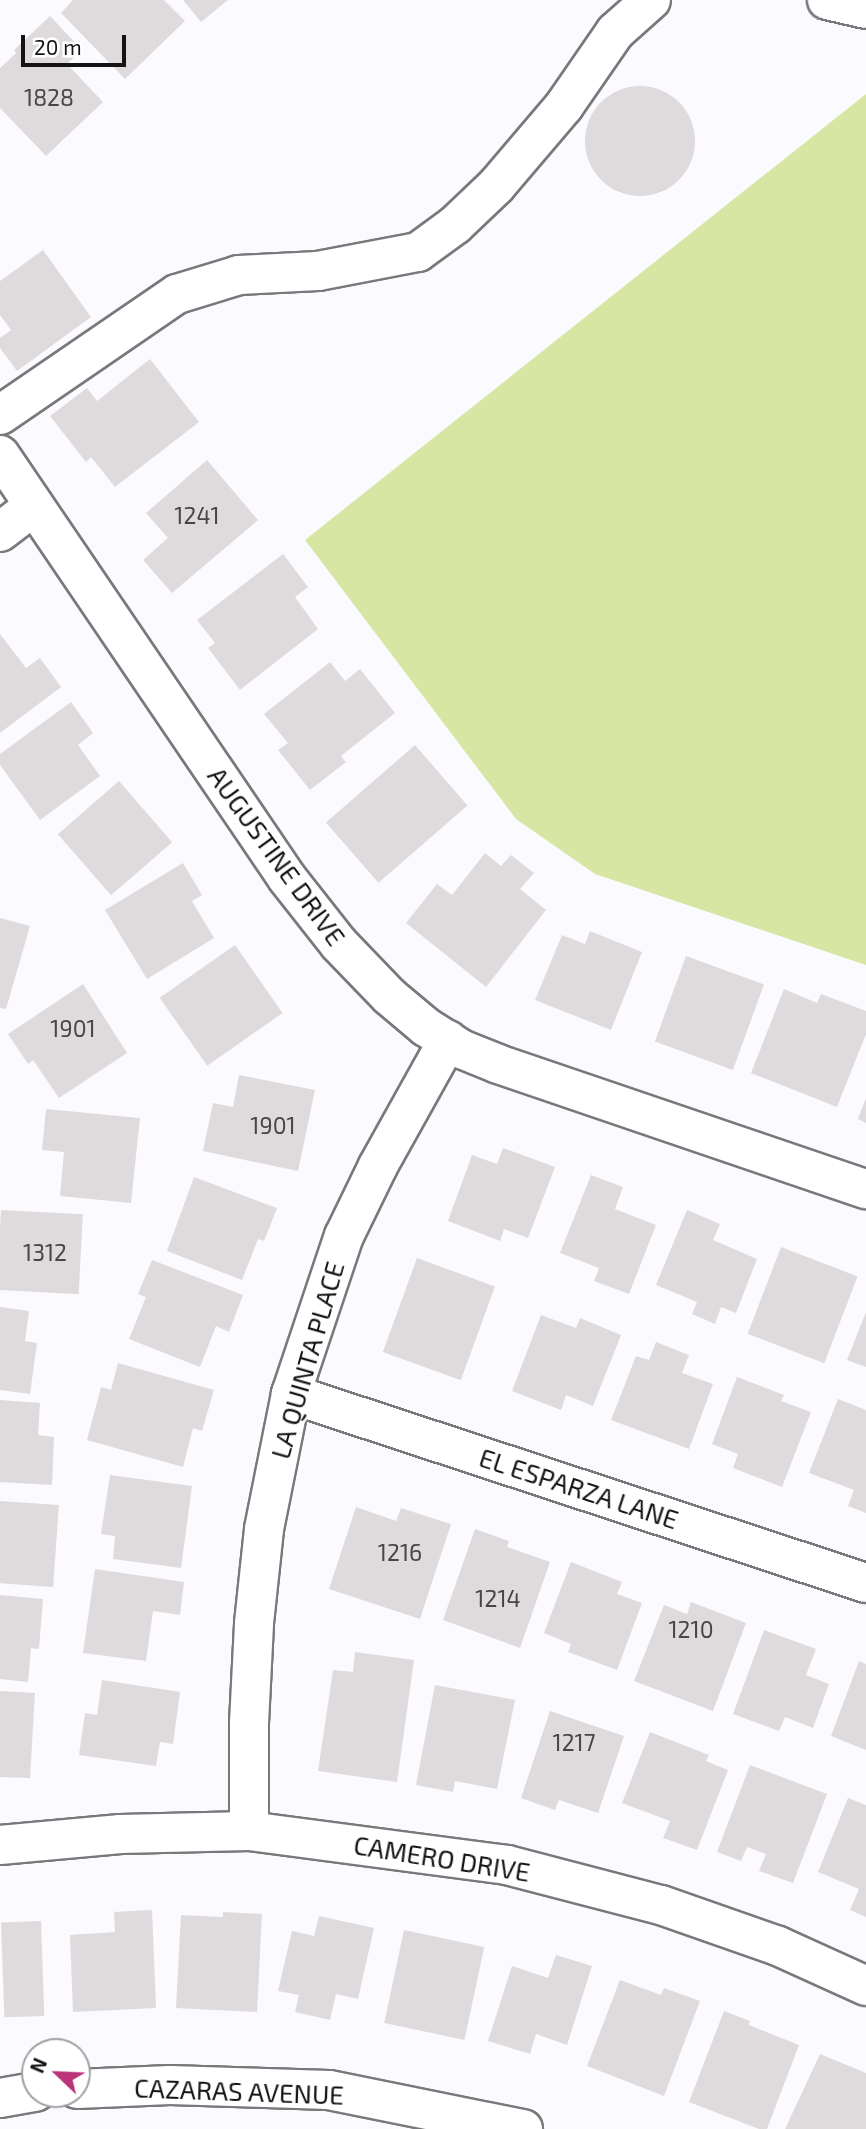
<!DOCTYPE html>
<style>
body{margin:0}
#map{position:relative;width:866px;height:2129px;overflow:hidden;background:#fbfafe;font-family:"Exo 2",sans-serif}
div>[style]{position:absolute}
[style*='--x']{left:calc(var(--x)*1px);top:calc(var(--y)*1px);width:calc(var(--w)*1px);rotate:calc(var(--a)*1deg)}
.green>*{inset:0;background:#d8e6a3}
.building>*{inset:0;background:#dfdbdd;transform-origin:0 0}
.round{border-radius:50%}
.roads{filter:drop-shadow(2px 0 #79797c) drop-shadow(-2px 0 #79797c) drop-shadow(0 2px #79797c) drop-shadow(0 -2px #79797c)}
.minor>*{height:38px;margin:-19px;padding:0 19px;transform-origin:19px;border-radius:19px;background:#fff}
span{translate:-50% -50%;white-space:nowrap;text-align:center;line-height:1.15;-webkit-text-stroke:5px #fff;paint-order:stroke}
.number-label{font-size:23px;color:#474647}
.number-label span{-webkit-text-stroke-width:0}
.street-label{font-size:26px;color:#141415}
.north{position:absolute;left:21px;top:2038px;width:70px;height:70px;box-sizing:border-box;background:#fff;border:2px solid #a1a1a1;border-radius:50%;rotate:293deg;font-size:19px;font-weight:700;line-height:28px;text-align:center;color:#141415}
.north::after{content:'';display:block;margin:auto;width:24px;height:32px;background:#b93478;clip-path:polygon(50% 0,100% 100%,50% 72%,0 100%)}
.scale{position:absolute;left:21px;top:35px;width:105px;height:32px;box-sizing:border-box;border:4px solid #141415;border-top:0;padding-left:9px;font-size:21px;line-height:24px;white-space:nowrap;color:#141415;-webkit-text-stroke:5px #fff;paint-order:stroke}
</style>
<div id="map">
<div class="green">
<i style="clip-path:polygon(866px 94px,866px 965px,595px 874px,516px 819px,305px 540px)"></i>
</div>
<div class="building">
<i style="clip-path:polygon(73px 0,164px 0,185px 21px,125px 79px,61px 13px)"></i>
<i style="clip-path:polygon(183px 0,228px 0,201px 22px)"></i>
<i style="clip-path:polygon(50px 16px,82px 50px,67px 64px,103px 102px,46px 156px,0 108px,0 68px,16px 53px,14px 50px)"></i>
<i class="round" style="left:585px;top:86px;width:110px;height:110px"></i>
<i style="clip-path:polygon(43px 250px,91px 317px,17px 371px,0 348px,0 338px,11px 330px,0 315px,0 281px)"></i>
<i style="clip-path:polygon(150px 359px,199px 422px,115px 487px,91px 457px,86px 462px,50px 416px,87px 388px,97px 401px)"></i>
<i style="clip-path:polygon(207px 460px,258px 520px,172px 593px,143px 560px,168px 538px,146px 513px)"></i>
<i style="clip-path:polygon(283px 554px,308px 587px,295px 597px,318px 629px,240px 690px,208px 648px,215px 643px,197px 620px)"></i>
<i style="clip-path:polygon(0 634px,26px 668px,40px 658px,61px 687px,0 733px)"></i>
<i style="clip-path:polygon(330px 662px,345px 681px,360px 669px,395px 713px,341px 756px,346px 762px,310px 790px,278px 750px,288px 743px,264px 714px)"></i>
<i style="clip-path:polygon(71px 702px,93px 733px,78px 745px,100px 776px,40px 820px,0 765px,0 754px)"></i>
<i style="left:415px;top:745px;width:80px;height:118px;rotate:49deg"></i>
<i style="left:119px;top:781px;width:81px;height:81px;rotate:49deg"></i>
<i style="clip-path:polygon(485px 853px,501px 866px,511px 855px,534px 873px,520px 889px,546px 910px,486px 987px,406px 923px,437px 884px,452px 895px)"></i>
<i style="clip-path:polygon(183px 863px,202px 895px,192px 901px,214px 938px,147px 979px,105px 910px)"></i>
<i style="clip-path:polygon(0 918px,30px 926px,6px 1009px,0 1008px)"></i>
<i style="clip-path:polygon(590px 931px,642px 952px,611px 1030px,535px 1000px,562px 935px,585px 944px)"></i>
<i style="left:235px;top:945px;width:83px;height:92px;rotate:55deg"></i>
<i style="left:686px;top:956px;width:83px;height:91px;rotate:20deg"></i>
<i style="clip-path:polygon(83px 984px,127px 1053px,59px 1098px,33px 1060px,28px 1064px,8px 1034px)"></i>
<i style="clip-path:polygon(784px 989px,817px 1003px,821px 994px,866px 1011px,866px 1034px,837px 1107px,751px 1073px)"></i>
<i style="clip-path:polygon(239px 1075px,315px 1090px,298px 1171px,203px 1151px,213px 1103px,233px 1107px)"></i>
<i style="clip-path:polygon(866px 1098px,866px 1123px,858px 1119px)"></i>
<i style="clip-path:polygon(46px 1109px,140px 1118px,131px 1203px,60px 1196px,64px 1152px,42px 1150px)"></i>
<i style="clip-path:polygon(503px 1148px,555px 1167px,528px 1238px,504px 1229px,500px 1241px,448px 1221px,472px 1155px,497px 1164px)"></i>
<i style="clip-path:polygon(591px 1175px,623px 1187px,615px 1209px,656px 1225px,629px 1294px,594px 1281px,599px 1268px,560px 1253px)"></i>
<i style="clip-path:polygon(194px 1177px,277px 1208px,264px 1241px,258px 1239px,242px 1280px,167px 1251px)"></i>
<i style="left:1px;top:1210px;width:82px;height:80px;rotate:3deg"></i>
<i style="clip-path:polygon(687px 1210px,720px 1224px,713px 1240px,757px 1259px,736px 1313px,721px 1307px,715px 1324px,692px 1314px,697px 1302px,656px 1285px)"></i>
<i style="left:781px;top:1247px;width:82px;height:93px;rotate:21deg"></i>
<i style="left:417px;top:1258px;width:83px;height:100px;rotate:20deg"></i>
<i style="clip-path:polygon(152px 1260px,243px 1295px,229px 1332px,216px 1326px,200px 1367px,129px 1339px,146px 1297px,138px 1294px)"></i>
<i style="clip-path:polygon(0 1307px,29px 1311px,25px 1341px,37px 1343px,30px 1394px,0 1390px)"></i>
<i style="clip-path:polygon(866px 1312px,866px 1367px,847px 1360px)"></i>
<i style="clip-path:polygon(541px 1315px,576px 1328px,580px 1318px,621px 1335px,593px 1406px,566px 1395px,561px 1410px,512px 1391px)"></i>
<i style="clip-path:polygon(656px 1342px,689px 1355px,682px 1373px,713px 1384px,689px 1449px,611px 1420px,636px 1356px,649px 1360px)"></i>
<i style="clip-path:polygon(118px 1363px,214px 1390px,202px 1431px,193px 1428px,183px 1467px,87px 1440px,101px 1387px,111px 1390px)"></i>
<i style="clip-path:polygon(737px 1377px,784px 1395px,781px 1401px,811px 1412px,782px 1487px,733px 1468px,738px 1454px,712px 1444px)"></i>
<i style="clip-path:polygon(838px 1399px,866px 1410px,866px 1513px,848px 1506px,854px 1490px,809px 1473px)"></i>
<i style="clip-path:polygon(0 1400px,40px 1403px,38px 1435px,54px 1437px,52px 1485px,0 1482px)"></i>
<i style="clip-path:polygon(110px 1475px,192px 1486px,181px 1568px,113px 1559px,115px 1536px,101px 1534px)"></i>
<i style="left:0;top:1501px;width:59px;height:82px;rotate:4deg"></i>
<i style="clip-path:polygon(356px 1507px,396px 1521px,401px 1508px,451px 1524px,420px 1619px,329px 1589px)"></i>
<i style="clip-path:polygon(475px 1529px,509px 1541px,507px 1547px,550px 1562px,520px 1648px,443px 1620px)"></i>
<i style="clip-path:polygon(571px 1562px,622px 1582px,617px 1594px,642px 1603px,617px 1670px,568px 1652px,571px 1644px,544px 1633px)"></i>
<i style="clip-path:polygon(95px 1569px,184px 1582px,180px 1615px,153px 1611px,146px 1661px,83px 1653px)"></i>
<i style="clip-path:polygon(0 1595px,43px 1599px,39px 1649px,31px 1648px,28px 1682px,0 1679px)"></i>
<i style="clip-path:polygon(691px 1602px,746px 1623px,713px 1711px,634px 1681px,664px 1605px,687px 1614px)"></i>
<i style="clip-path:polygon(764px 1630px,816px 1649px,806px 1675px,829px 1684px,813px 1728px,785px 1717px,779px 1731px,733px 1714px)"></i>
<i style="clip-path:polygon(355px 1652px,414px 1660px,397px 1782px,318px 1771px,333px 1670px,353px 1672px)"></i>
<i style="clip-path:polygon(859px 1661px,866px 1664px,866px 1750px,831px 1736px)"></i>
<i style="clip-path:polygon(102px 1680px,180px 1692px,173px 1744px,160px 1742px,156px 1766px,79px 1755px,85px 1713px,97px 1715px)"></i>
<i style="clip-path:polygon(435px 1685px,515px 1700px,497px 1789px,455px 1781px,453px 1792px,416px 1785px)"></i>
<i style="clip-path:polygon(0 1691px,35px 1693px,30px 1778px,0 1777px)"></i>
<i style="clip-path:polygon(550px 1711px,624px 1736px,598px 1813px,559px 1800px,555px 1810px,521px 1798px)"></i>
<i style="clip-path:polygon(650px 1732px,709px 1755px,706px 1761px,728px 1770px,697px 1850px,663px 1838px,670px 1821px,622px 1803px)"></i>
<i style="clip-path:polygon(750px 1765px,827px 1794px,793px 1883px,759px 1871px,766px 1854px,747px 1847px,741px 1861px,717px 1852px)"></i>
<i style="clip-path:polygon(848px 1798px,866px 1805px,866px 1917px,850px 1910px,859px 1889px,818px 1872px)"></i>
<i style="clip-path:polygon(152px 1910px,156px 2008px,73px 2012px,70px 1935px,115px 1932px,114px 1912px)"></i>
<i style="clip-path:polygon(223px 1912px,262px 1914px,257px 2012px,176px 2008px,181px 1915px,223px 1917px)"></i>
<i style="clip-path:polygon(319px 1916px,374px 1928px,358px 1999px,336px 1994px,330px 2020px,295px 2012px,299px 1995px,278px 1991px,292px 1931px,314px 1936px)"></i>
<i style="left:41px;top:1921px;width:95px;height:40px;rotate:88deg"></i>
<i style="left:404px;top:1930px;width:82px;height:95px;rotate:12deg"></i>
<i style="clip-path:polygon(556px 1955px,592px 1966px,567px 2045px,536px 2034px,530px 2054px,488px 2041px,512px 1966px,548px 1978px)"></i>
<i style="clip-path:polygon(620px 1980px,661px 1995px,664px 1988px,700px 2001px,664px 2096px,587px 2066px)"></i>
<i style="clip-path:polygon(724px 2011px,750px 2021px,749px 2025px,799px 2045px,767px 2129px,759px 2129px,689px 2102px)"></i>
<i style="clip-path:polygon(820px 2054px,866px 2073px,866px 2129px,785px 2129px)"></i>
</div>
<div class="roads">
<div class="minor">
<i style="--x:827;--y:0;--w:40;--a:13"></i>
<i style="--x:0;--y:415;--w:214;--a:-34.4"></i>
<i style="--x:177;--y:294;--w:65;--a:-17"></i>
<i style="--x:239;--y:275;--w:79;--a:-2.9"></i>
<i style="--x:318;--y:271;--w:102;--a:-10.8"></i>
<i style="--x:418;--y:252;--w:46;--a:-36.1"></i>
<i style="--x:455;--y:225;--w:57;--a:-43.6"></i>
<i style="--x:496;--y:186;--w:105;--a:-49.6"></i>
<i style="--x:564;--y:106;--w:90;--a:-55.4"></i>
<i style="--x:615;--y:32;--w:48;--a:-41.6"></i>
<i style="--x:0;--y:455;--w:511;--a:55.84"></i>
<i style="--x:287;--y:878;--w:84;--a:51.8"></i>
<i style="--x:339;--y:944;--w:72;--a:46.1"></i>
<i style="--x:389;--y:996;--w:48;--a:40"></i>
<i style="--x:426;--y:1027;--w:41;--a:32.2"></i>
<i style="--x:461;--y:1049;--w:40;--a:22"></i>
<i style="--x:498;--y:1064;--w:389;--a:18.8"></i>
<i style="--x:0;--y:532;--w:43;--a:-37.4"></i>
<i style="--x:291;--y:1394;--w:605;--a:18.2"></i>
<i style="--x:249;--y:1831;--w:108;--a:-90"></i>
<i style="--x:249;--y:1723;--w:100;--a:-87.1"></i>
<i style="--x:254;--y:1623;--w:95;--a:-83.9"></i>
<i style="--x:264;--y:1529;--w:138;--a:-78.7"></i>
<i style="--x:291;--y:1394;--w:167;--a:-71.5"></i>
<i style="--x:344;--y:1236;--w:78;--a:-64.1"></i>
<i style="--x:378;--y:1166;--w:144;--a:-60.9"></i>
<i style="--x:0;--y:1845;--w:121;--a:-5.2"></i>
<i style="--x:120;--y:1834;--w:129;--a:-1.3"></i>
<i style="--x:249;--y:1831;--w:260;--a:7.5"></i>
<i style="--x:507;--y:1865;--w:159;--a:14.6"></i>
<i style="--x:661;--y:1905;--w:124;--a:19.3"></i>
<i style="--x:778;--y:1946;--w:97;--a:24.4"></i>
<i style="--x:77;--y:2089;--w:93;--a:-2.5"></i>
<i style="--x:170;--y:2085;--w:159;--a:1.8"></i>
<i style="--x:329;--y:2090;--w:198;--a:11.4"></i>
<i style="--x:0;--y:2098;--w:36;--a:-10"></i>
</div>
</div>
<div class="number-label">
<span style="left:49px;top:97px">1828</span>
<span style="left:197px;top:515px">1241</span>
<span style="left:73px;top:1028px">1901</span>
<span style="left:273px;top:1125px">1901</span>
<span style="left:45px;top:1252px">1312</span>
<span style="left:400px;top:1552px">1216</span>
<span style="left:498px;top:1598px">1214</span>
<span style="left:691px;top:1629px">1210</span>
<span style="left:574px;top:1742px">1217</span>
</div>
<div class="street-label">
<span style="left:277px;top:856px;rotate:54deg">AUGUSTINE DRIVE</span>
<span style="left:307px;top:1360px;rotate:-74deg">LA QUINTA PLACE</span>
<span style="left:579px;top:1488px;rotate:18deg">EL ESPARZA LANE</span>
<span style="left:442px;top:1858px;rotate:9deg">CAMERO DRIVE</span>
<span style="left:239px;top:2091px;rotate:2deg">CAZARAS AVENUE</span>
</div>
<div class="north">N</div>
<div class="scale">20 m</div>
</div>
